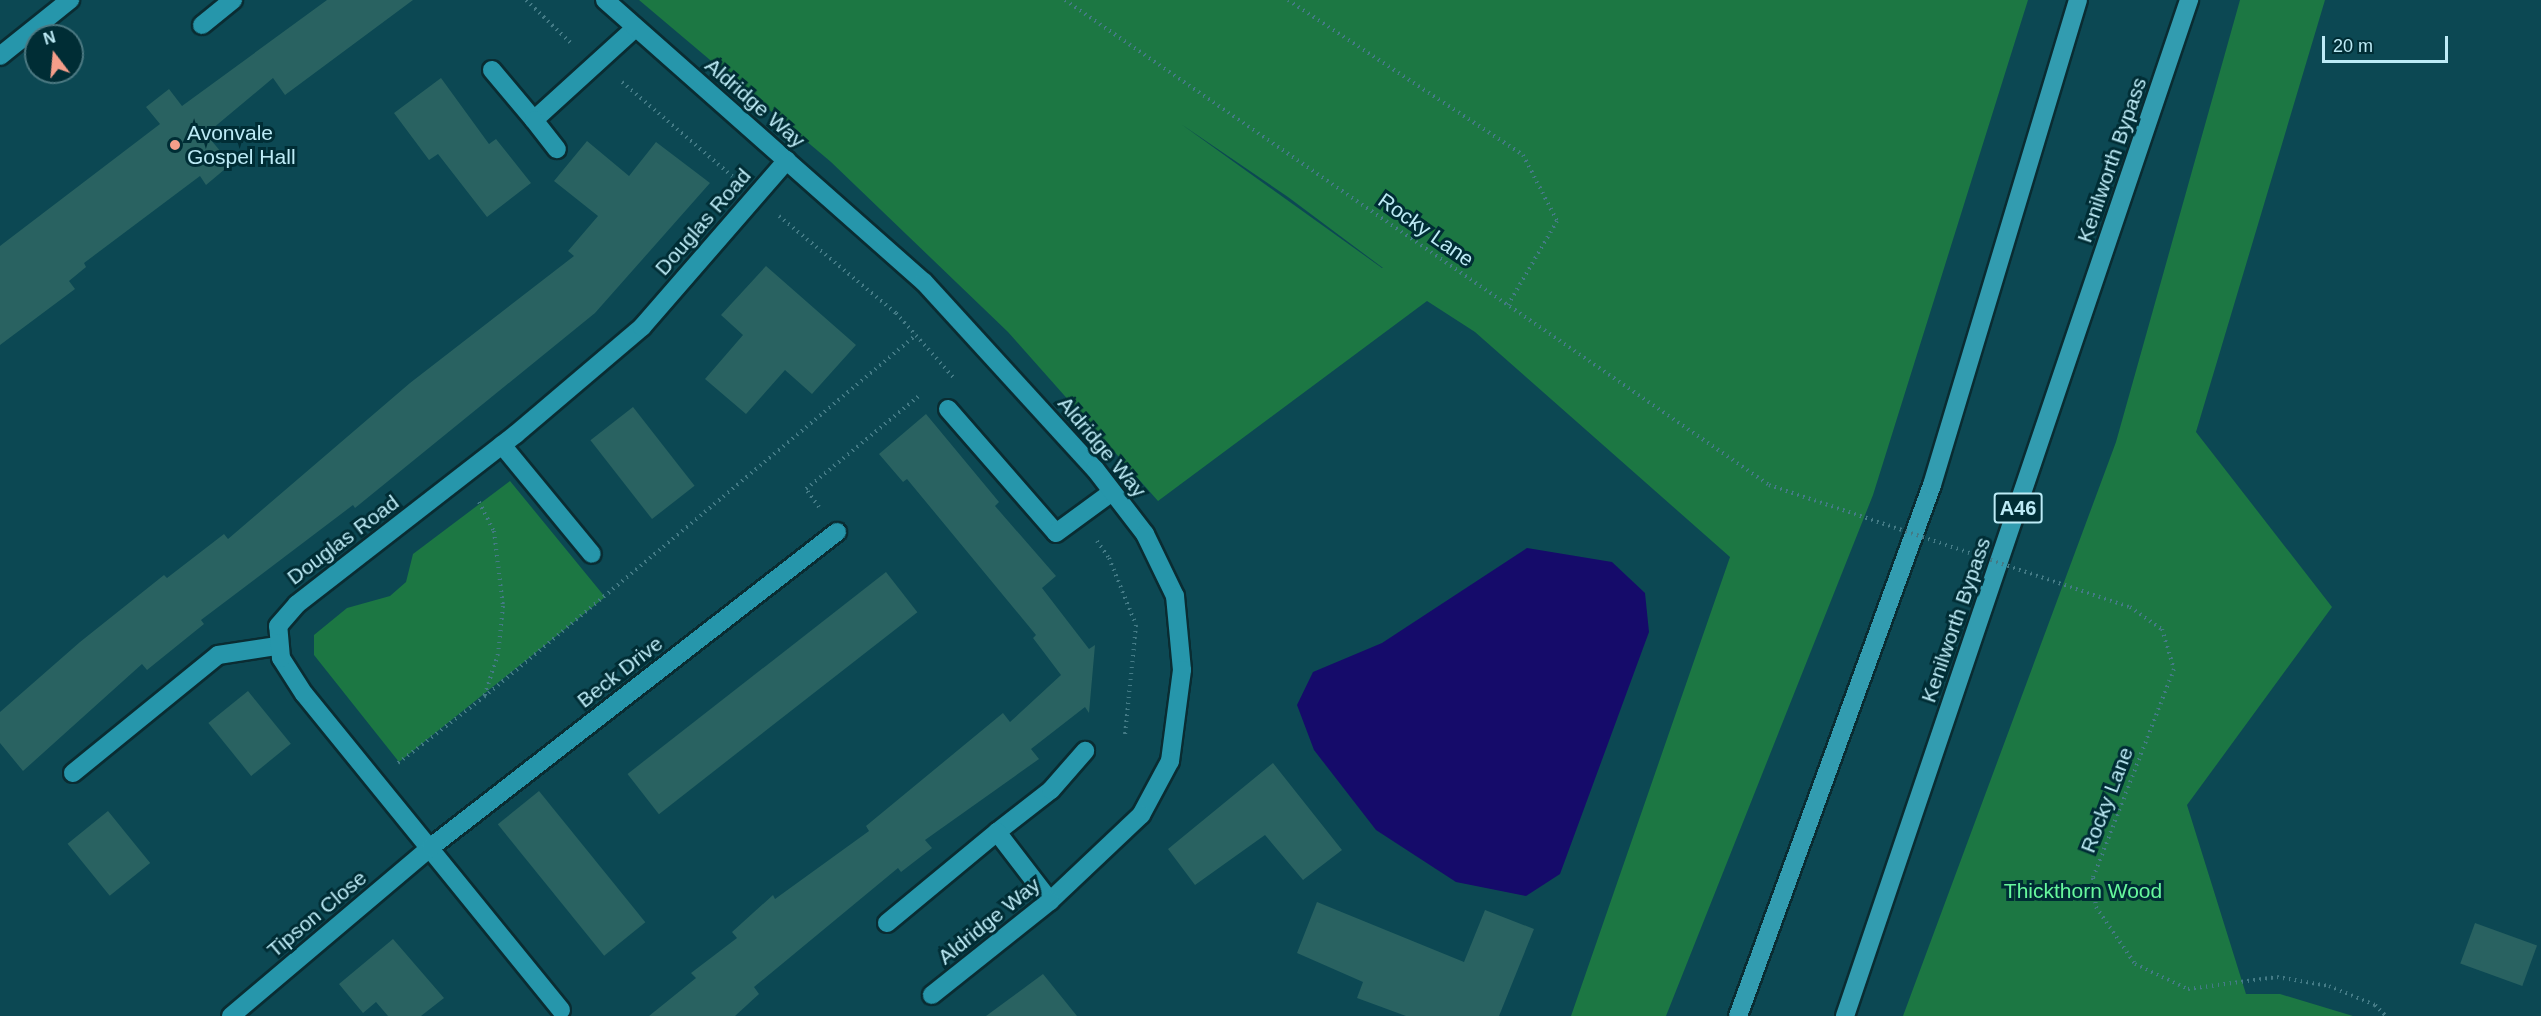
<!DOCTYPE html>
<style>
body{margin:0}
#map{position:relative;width:2541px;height:1016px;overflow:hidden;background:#0c4853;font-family:Arial,sans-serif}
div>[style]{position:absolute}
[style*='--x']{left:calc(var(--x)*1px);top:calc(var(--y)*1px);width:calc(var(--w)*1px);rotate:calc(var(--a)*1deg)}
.green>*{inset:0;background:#1c7743}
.water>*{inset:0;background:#150b6a}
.building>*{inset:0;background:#296261;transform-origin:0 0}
.path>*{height:4px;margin-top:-2px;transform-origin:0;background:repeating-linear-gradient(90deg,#447b86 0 1.5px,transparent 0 6px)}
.roads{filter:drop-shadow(2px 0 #0a2c32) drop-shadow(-2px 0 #0a2c32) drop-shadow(0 2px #0a2c32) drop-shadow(0 -2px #0a2c32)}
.service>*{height:18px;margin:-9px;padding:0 9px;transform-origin:9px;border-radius:9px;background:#2696ab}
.minor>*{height:18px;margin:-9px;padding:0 9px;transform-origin:9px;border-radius:9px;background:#2696ab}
.tertiary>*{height:18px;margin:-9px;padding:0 9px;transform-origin:9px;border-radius:9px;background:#2696ab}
.trunk>*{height:18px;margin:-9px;padding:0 9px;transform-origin:9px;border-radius:9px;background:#329cb0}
.path-bridge>*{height:4px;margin-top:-2px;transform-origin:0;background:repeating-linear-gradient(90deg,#447b86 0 1.5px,transparent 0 6px)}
.dots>*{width:16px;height:16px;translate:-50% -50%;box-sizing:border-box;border:3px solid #002d35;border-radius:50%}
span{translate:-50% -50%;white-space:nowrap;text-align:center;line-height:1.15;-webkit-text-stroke:6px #002d35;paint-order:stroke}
.shield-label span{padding:2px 4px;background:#002d35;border:2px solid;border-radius:4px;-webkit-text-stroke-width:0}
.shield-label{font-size:20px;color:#bdebf6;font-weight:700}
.street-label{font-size:21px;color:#bdebf6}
.poi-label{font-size:21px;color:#bdebf6}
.left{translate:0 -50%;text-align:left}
.park-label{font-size:21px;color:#66f89d}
.north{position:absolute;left:24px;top:24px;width:60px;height:60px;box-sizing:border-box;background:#002d35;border:2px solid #4c7982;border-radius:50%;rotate:344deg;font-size:16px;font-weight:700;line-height:24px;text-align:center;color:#bdebf6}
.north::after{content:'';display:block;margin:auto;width:21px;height:27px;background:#f49e8a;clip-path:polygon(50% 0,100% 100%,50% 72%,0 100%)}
.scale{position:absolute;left:2322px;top:36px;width:126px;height:27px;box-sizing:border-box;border:3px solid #bdebf6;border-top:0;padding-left:8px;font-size:18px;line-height:21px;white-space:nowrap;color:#bdebf6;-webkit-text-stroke:4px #002d35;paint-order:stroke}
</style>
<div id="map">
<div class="green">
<i style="clip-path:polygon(evenodd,639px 0,2028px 0,1873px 495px,1666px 1016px,1571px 1016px,1730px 557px,1475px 332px,1427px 301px,1158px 501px,1008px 332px,831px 162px,639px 0,1181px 124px,1288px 197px,1383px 268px,1382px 268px,1181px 124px)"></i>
<i style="clip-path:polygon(2240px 0,2325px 0,2196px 432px,2332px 607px,2187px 805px,2246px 994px,2280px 994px,2353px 1016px,1903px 1016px,2116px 442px)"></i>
<i style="clip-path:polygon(510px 481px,605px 597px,399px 762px,314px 655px,314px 635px,347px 608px,390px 596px,406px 582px,413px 554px)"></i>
</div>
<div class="water">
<i style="clip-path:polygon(1527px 548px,1612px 562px,1645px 593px,1649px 632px,1560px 874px,1526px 896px,1456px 882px,1376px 830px,1314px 750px,1297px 705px,1313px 672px,1382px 643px)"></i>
</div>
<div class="building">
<i style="clip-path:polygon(327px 0,413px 0,285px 95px,273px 78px,206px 134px,231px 164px,206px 185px,200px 176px,84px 263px,86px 267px,69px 281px,75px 289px,0 345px,0 246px,160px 124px,146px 107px,169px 89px,182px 106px)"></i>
<i style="clip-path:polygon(441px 78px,489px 144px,496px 139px,531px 183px,487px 217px,438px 154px,429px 160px,394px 113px)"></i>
<i style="clip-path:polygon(587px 141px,629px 176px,656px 142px,710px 183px,595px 313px,355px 508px,353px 505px,201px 620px,204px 624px,147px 670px,142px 664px,23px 771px,0 743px,0 712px,80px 642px,164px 575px,167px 578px,224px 534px,228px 539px,410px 383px,574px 256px,568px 251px,598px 216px,554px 181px)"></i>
<i style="clip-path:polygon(766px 266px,856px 345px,812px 394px,785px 370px,746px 414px,705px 379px,743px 335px,721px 315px)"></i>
<i style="left:633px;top:407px;width:100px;height:54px;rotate:52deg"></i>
<i style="clip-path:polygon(926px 414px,999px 502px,995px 506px,1056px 576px,1042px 588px,1089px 649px,1095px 645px,1089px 713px,1085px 707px,1031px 749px,1039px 759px,925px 840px,932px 848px,901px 872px,898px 868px,754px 987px,759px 994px,735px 1016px,649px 1016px,696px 978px,691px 973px,737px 938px,732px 932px,773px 895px,775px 899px,869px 831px,866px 826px,1003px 713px,1010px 722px,1061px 675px,1033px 638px,1036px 635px,907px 479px,903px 482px,879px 454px)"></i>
<i style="left:886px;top:572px;width:51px;height:328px;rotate:52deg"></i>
<i style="left:248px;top:691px;width:68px;height:51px;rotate:51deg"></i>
<i style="clip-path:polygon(1273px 763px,1342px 850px,1303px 880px,1265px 835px,1195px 885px,1168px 849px)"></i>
<i style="left:539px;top:791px;width:169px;height:53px;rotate:51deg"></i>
<i style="left:108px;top:811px;width:67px;height:52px;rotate:51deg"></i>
<i style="clip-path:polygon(1317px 902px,1464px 962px,1485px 910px,1534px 929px,1499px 1016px,1406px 1016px,1357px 998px,1363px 982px,1297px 953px)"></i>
<i style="left:2475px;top:923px;width:66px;height:43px;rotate:20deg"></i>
<i style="clip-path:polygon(393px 939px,444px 998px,421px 1016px,388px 1016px,376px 1002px,363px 1013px,339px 984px)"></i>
<i style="clip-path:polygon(1043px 974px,1077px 1016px,986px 1016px)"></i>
</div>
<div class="path">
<i style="--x:526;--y:0;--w:65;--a:43.8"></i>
<i style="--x:1065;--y:0;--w:855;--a:34.56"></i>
<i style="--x:1288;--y:0;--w:282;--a:33.4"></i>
<i style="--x:1523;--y:155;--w:74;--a:62.7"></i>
<i style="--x:1557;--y:221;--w:97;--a:120.3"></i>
<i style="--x:622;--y:82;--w:145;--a:40.5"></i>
<i style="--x:779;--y:216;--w:152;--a:39.7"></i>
<i style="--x:896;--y:313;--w:87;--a:48.3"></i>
<i style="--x:479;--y:502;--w:33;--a:63"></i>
<i style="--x:494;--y:531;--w:76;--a:83.2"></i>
<i style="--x:503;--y:606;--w:48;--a:95.9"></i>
<i style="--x:498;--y:654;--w:45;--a:108"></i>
<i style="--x:819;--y:507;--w:22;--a:-126"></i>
<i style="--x:806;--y:489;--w:148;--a:-39.5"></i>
<i style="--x:1097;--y:541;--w:21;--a:55"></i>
<i style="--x:1109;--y:558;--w:72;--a:68.1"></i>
<i style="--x:1136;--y:625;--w:112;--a:95.7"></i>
<i style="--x:2130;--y:607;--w:39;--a:35"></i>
<i style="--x:2162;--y:629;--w:42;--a:73.3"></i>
<i style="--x:2174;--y:669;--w:224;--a:111.2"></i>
<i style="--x:2093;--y:878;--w:29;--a:84"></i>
<i style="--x:2096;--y:907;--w:69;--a:55.6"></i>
<i style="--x:2135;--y:964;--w:59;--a:25.3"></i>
<i style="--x:2188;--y:989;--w:90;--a:-7.7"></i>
<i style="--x:2277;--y:977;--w:53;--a:9.8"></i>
<i style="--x:2329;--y:986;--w:50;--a:22.4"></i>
<i style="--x:2375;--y:1005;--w:16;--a:45"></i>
<i style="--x:398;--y:763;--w:108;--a:-37.5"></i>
<i style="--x:484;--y:697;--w:564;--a:-39.96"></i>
</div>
<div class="roads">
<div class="service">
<i style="--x:202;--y:25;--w:40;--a:-39"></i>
<i style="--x:492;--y:70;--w:65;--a:50"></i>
<i style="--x:534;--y:120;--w:137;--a:-42.3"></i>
<i style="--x:534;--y:120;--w:37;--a:52"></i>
<i style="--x:948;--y:409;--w:164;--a:48.9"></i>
<i style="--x:1056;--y:533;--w:69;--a:-36.2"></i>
<i style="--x:502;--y:445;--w:141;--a:50.5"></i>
<i style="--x:73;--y:773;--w:187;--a:-39.1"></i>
<i style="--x:218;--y:655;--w:60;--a:-8.7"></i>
<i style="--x:997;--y:832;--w:68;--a:-37.9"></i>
<i style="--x:1051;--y:790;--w:52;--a:-48.9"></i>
<i style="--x:887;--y:923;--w:143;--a:-39.6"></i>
<i style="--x:997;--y:832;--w:87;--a:52.5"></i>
</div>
<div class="minor">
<i style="--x:561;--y:1010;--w:407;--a:-129.1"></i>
<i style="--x:304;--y:694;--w:43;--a:-122.6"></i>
<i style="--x:281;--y:658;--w:32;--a:-95"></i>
<i style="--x:278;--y:626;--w:29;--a:-49"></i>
<i style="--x:297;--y:604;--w:277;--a:-37.8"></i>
<i style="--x:516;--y:434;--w:165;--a:-40.3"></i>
<i style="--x:642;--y:327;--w:221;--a:-49"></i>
<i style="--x:231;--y:1016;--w:262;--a:-40.2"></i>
<i style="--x:431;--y:847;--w:514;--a:-37.81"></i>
</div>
<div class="tertiary">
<i style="--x:605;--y:0;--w:426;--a:41.5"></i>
<i style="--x:924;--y:282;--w:253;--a:47.6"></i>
<i style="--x:1095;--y:469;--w:82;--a:52.4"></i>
<i style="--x:1145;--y:534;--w:69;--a:64.2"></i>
<i style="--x:1175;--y:596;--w:74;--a:84.6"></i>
<i style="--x:1182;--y:670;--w:92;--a:97.5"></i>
<i style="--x:1170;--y:761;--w:61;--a:118.2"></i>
<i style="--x:1141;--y:815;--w:125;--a:136.6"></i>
<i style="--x:1050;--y:901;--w:151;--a:141.5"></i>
<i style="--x:0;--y:56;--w:90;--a:-38.7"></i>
</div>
<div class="trunk">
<i style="--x:1738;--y:1016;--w:565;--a:-69.93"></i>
<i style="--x:1932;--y:485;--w:506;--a:-73.25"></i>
<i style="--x:1845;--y:1016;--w:1073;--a:-71.29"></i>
</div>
</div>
<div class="path-bridge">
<i style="--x:1769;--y:485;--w:381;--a:18.7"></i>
</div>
<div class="dots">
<i style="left:175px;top:145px;background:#f49e8a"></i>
</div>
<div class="shield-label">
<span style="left:2018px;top:508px">A46</span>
</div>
<div class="street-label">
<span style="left:755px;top:103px;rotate:41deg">Aldridge Way</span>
<span style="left:2112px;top:160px;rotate:-71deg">Kenilworth Bypass</span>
<span style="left:703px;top:222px;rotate:-49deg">Douglas Road</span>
<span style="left:1426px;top:230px;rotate:35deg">Rocky Lane</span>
<span style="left:1102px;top:447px;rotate:50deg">Aldridge Way</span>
<span style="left:343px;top:540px;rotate:-37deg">Douglas Road</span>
<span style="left:1956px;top:620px;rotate:-71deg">Kenilworth Bypass</span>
<span style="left:620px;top:672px;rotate:-38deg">Beck Drive</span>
<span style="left:2107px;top:800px;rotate:-69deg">Rocky Lane</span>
<span style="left:317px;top:914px;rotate:-40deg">Tipson Close</span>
<span style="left:989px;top:921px;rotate:-39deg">Aldridge Way</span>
</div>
<div class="poi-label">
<span class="left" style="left:187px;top:145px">Avonvale<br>Gospel Hall</span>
</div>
<div class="park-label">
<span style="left:2083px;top:891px">Thickthorn Wood</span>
</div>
<div class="north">N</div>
<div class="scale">20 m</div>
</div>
